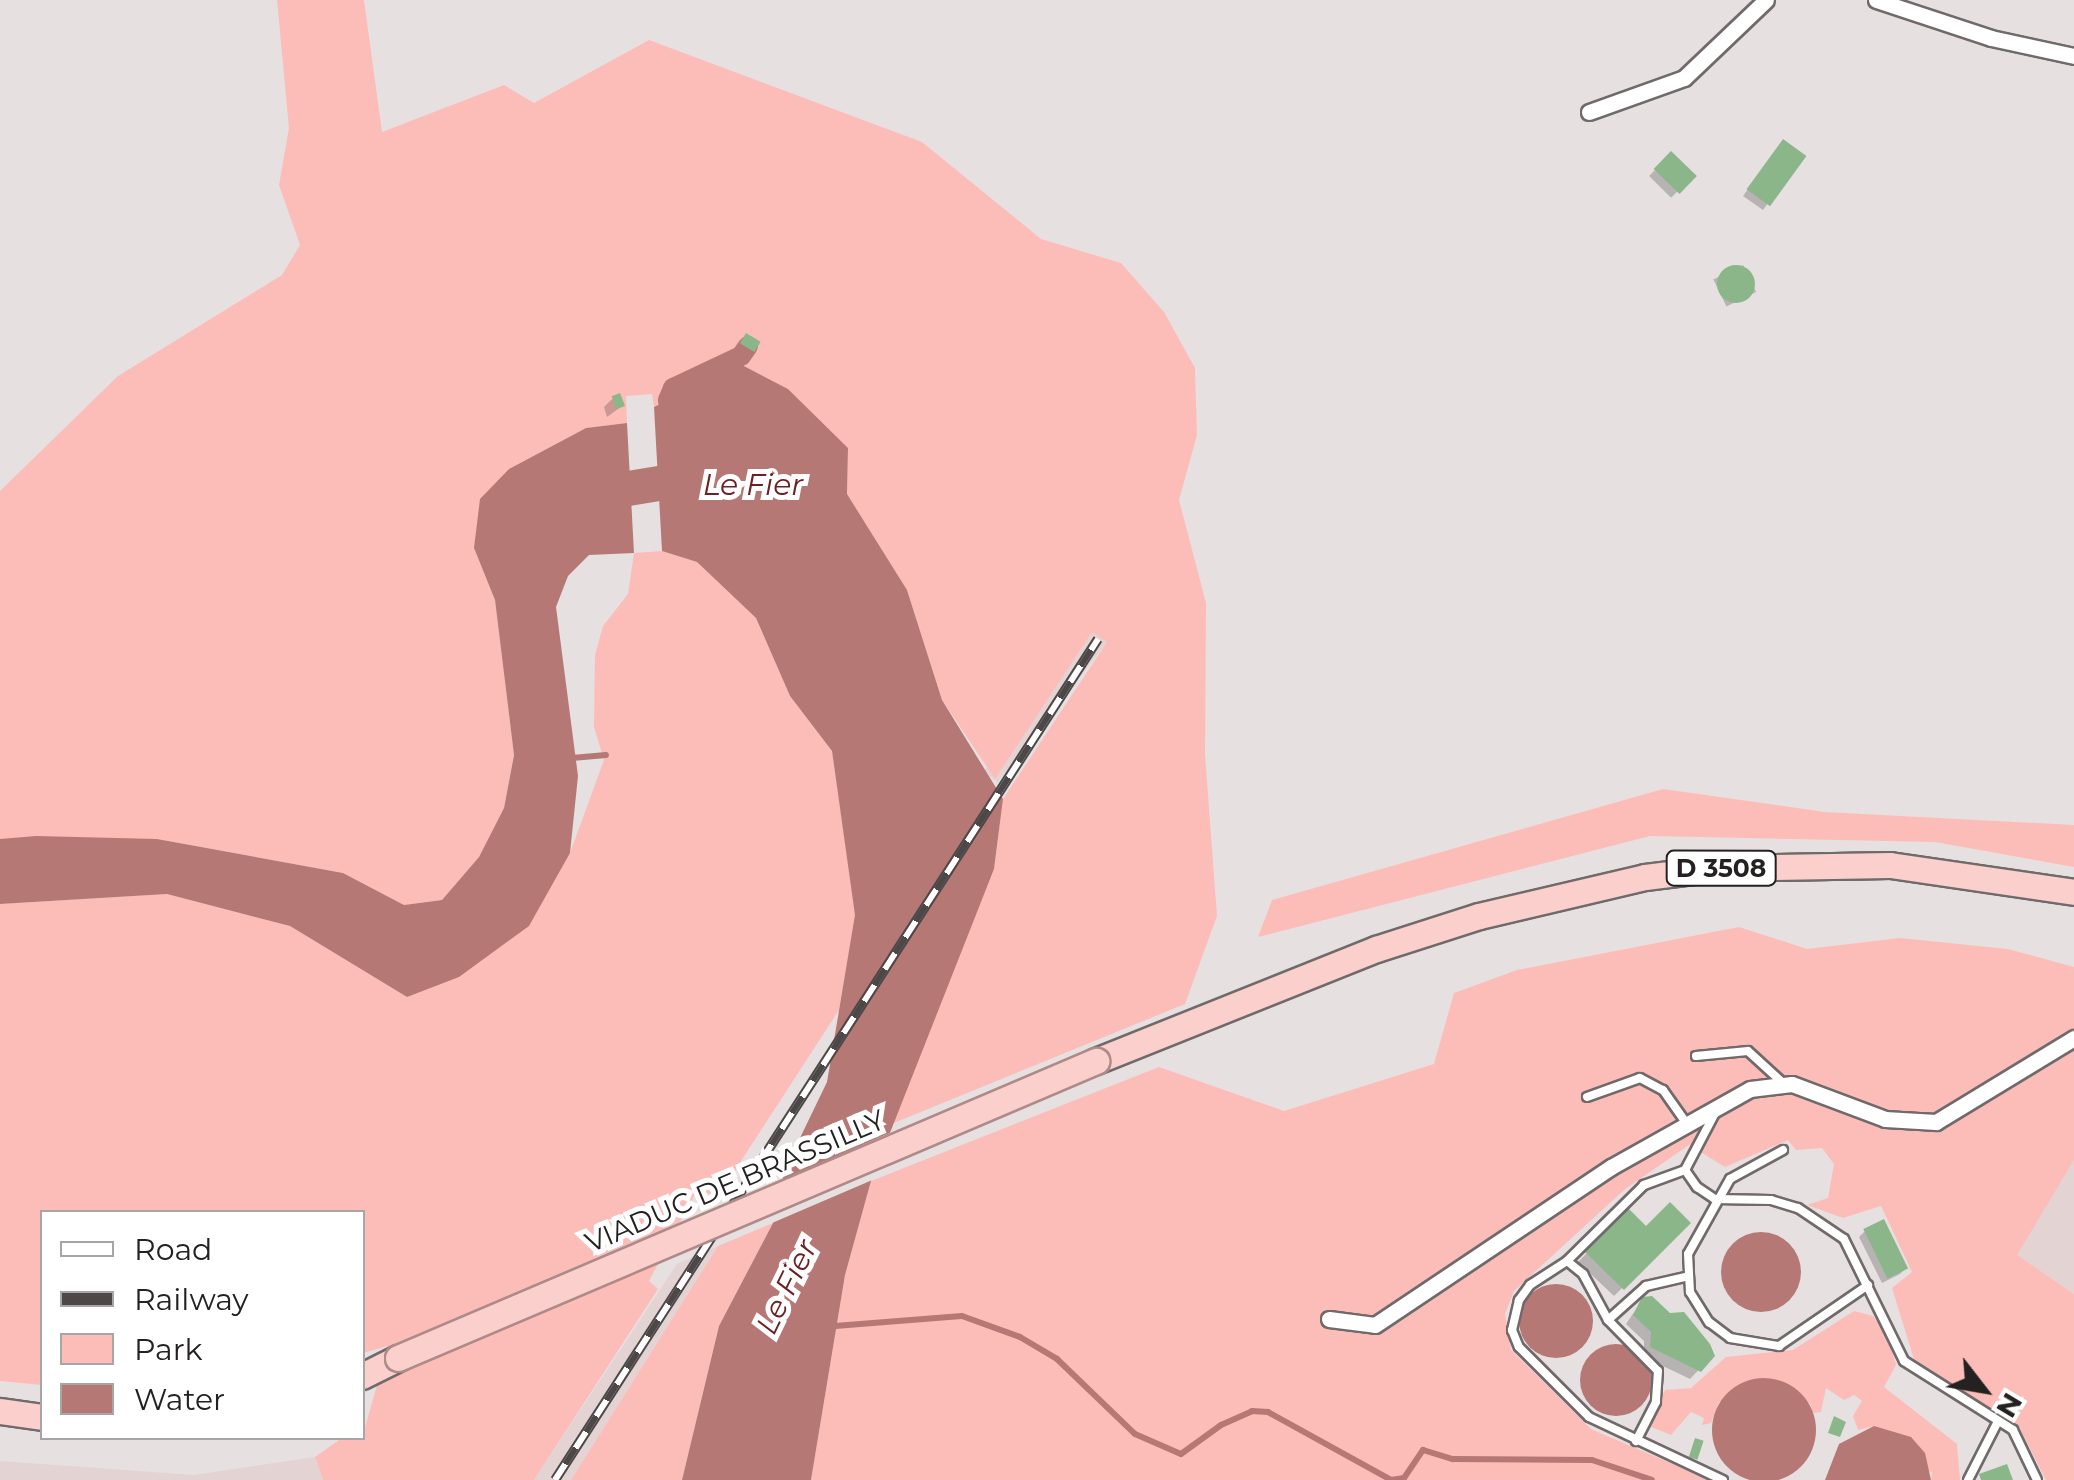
<!DOCTYPE html>
<style>
body{margin:0}
#map{position:relative;width:2074px;height:1480px;overflow:hidden;background:#e7e0e0;font-family:Montserrat,sans-serif}
div>[style]{position:absolute}
[style*='--x']{left:calc(var(--x)*1px);top:calc(var(--y)*1px);width:calc(var(--w)*1px);rotate:calc(var(--a)*1deg)}
.built>*{inset:0;background:#e3d3d2;transform-origin:0 0}
.green>*{inset:0;background:#fcbdb9}
.water>*{inset:0;background:#b67875}
.round{border-radius:50%}
.pier>*{inset:0;background:#e7e0e0}
.shadow>*{inset:0;background:#0003;transform-origin:0 0}
.stream>*{height:6px;margin:-3px;padding:0 3px;transform-origin:3px;border-radius:3px;background:#b67875}
.canal>*{height:20px;margin:-10px;padding:0 10px;transform-origin:10px;border-radius:10px;background:#b67875}
.river>*{height:35px;margin:-17.5px;padding:0 17.5px;transform-origin:17.5px;border-radius:17.5px;background:#b67875}
.building>*{inset:0;background:#8ab68a;transform-origin:0 0}
.roads{filter:drop-shadow(2px 0 #706a6a) drop-shadow(-2px 0 #706a6a) drop-shadow(0 2px #706a6a) drop-shadow(0 -2px #706a6a)}
.service>*{height:8px;margin:-4px;padding:0 4px;transform-origin:4px;border-radius:4px;background:#fff}
.minor>*{height:15px;margin:-7.5px;padding:0 7.5px;transform-origin:7.5px;border-radius:7.5px;background:#fff}
.trunk>*{height:25px;margin:-12.5px;padding:0 12.5px;transform-origin:12.5px;border-radius:12.5px;background:#facfcc}
.rail>*{height:10px;margin-top:-5px;transform-origin:0;background:repeating-linear-gradient(90deg,#fff 0 19px,#4c4848 0 38px);box-sizing:border-box;border-block:2px solid #4c4848}
.bridges{filter:drop-shadow(2px 0 #ae8a88) drop-shadow(-2px 0 #ae8a88) drop-shadow(0 2px #ae8a88) drop-shadow(0 -2px #ae8a88)}
.trunk-bridge>*{height:25px;margin:-12.5px;padding:0 12.5px;transform-origin:12.5px;border-radius:12.5px;background:#facfcc}
span{translate:-50% -50%;white-space:nowrap;text-align:center;line-height:1.15;-webkit-text-stroke:10px #fff;paint-order:stroke}
.shield-label span{padding:2px 8px;background:#fff;border:2px solid;border-radius:8px;-webkit-text-stroke-width:0}
.shield-label{font-size:25px;color:#242121;font-weight:700}
.street-label{font-size:28px;color:#242121}
.water-label{font-size:30px;color:#6d2123;font-style:italic}
.legend{position:absolute;left:40px;top:1210px;width:325px;height:230px;box-sizing:border-box;background:#fff;border:2px solid #a7a6a6;margin:0;padding:12px 18px;list-style:none;font-size:30px;color:#242121}
.legend li{display:flex;align-items:center;gap:20px;height:50px}
.legend b{width:50px;border:2px solid #a7a6a6}
.north{position:absolute;left:1934px;top:1340px;width:100px;height:100px;-webkit-text-stroke:8px #fff;paint-order:stroke;rotate:121deg;font-size:28px;font-weight:700;line-height:40px;text-align:center;color:#242121}
.north::after{content:'';display:block;margin:auto;width:35px;height:45px;background:#242121;clip-path:polygon(50% 0,100% 100%,50% 72%,0 100%)}
</style>
<div id="map">
<div class="built">
<i style="left:1093px;top:631px;width:18px;height:178px;rotate:38deg"></i>
<i style="clip-path:polygon(2074px 1160px,2074px 1294px,2016px 1255px)"></i>
<i style="clip-path:polygon(718px 1246px,571px 1480px,534px 1480px,677px 1264px)"></i>
<i style="clip-path:polygon(315px 1457px,323px 1480px,0 1480px,0 1461px,194px 1475px)"></i>
</div>
<div class="green">
<i style="clip-path:polygon(277px 0,364px 0,382px 132px,504px 85px,534px 103px,649px 40px,922px 142px,1041px 239px,1121px 263px,1164px 312px,1195px 368px,1197px 435px,1179px 500px,1206px 603px,1205px 754px,1217px 916px,1185px 1004px,889px 1125px,994px 869px,1003px 799px,1107px 642px,1092px 632px,995px 779px,942px 700px,907px 590px,847px 494px,848px 448px,788px 389px,742px 365px,654px 407px,652px 394px,626px 396px,627px 423px,586px 428px,509px 469px,474px 548px,495px 600px,514px 754px,504px 808px,479px 857px,442px 900px,404px 905px,343px 873px,157px 839px,0 839px,0 491px,118px 376px,282px 275px,300px 245px,279px 185px,289px 128px)"></i>
<i style="clip-path:polygon(662px 551px,697px 562px,756px 618px,790px 696px,832px 751px,856px 915px,839px 1010px,719px 1195px,696px 1192px,649px 1281px,658px 1289px,534px 1480px,323px 1480px,315px 1457px,342px 1438px,362px 1438px,388px 1346px,363px 1353px,362px 1212px,42px 1212px,42px 1385px,0 1381px,0 904px,167px 894px,290px 926px,407px 997px,570px 853px,604px 760px,594px 727px,595px 655px,603px 626px,628px 594px,634px 553px)"></i>
<i style="clip-path:polygon(1663px 789px,1825px 812px,2074px 825px,2074px 867px,1935px 842px,1650px 836px,1258px 937px,1272px 900px)"></i>
<i style="clip-path:polygon(1739px 927px,1807px 949px,1900px 938px,2008px 949px,2074px 967px,2074px 1160px,2017px 1255px,2074px 1294px,2074px 1480px,2046px 1480px,2019px 1427px,1917px 1369px,1892px 1288px,1912px 1272px,1881px 1206px,1843px 1218px,1807px 1205px,1828px 1198px,1834px 1164px,1822px 1148px,1796px 1150px,1788px 1140px,1725px 1167px,1689px 1145px,1624px 1190px,1514px 1291px,1505px 1314px,1511px 1350px,1591px 1429px,1710px 1480px,811px 1480px,845px 1275px,871px 1181px,1159px 1067px,1284px 1111px,1434px 1064px,1454px 993px,1517px 970px)"></i>
<i style="clip-path:polygon(773px 1223px,719px 1326px,682px 1480px,571px 1480px,718px 1246px)"></i>
<i style="clip-path:polygon(1854px 1311px,1873px 1316px,1887px 1334px,1896px 1365px,1884px 1387px,1957px 1444px,1960px 1480px,1931px 1480px,1932px 1473px,1874px 1426px,1858px 1430px,1853px 1416px,1862px 1401px,1854px 1395px,1844px 1400px,1826px 1388px,1821px 1412px,1813px 1413px,1810px 1403px,1719px 1402px,1711px 1423px,1702px 1425px,1704px 1418px,1691px 1412px,1671px 1435px,1649px 1426px,1665px 1390px,1691px 1388px,1726px 1357px,1793px 1350px)"></i>
</div>
<div class="water">
<i style="clip-path:polygon(742px 365px,788px 389px,848px 448px,847px 494px,907px 590px,942px 700px,1003px 799px,994px 869px,871px 1181px,845px 1275px,811px 1480px,682px 1480px,719px 1326px,773px 1223px,785px 1169px,827px 1082px,855px 915px,832px 751px,790px 696px,756px 618px,697px 562px,662px 551px,654px 407px)"></i>
<i style="clip-path:polygon(627px 423px,634px 553px,589px 555px,568px 576px,556px 607px,578px 776px,570px 853px,529px 926px,459px 977px,407px 997px,290px 926px,167px 894px,0 904px,0 839px,36px 836px,157px 839px,343px 873px,404px 905px,442px 900px,479px 857px,504px 808px,514px 755px,495px 600px,474px 548px,480px 499px,509px 469px,586px 428px)"></i>
<i class="round" style="left:1721px;top:1232px;width:80px;height:80px"></i>
<i class="round" style="left:1519px;top:1284px;width:74px;height:74px"></i>
<i class="round" style="left:1580px;top:1344px;width:72px;height:72px"></i>
<i class="round" style="left:1712px;top:1378px;width:104px;height:104px"></i>
<i style="clip-path:polygon(1874px 1426px,1911px 1437px,1925px 1453px,1931px 1480px,1825px 1480px,1839px 1444px)"></i>
</div>
<div class="pier">
<i style="clip-path:polygon(892px 1132px,877px 1178px,765px 1226px,777px 1182px)"></i>
</div>
<div class="shadow">
<i style="clip-path:polygon(1778px 148px,1803px 156px,1763px 210px,1743px 196px)"></i>
<i style="left:1671px;top:154px;width:31px;height:31px;rotate:45deg"></i>
<i style="left:1743px;top:265px;width:30px;height:33px;rotate:64deg"></i>
<i style="clip-path:polygon(612px 399px,622px 406px,607px 417px,604px 407px)"></i>
<i style="clip-path:polygon(1628px 1212px,1646px 1230px,1688px 1223px,1614px 1296px,1578px 1262px)"></i>
<i style="clip-path:polygon(1865px 1231px,1905px 1269px,1900px 1274px,1882px 1283px,1859px 1237px)"></i>
<i style="clip-path:polygon(1643px 1299px,1712px 1356px,1690px 1379px,1644px 1357px,1644px 1341px,1626px 1324px)"></i>
</div>
<div class="stream">
<i style="--x:572;--y:758;--w:34;--a:-5"></i>
<i style="--x:835;--y:1326;--w:127;--a:-4.5"></i>
<i style="--x:962;--y:1316;--w:62;--a:19.9"></i>
<i style="--x:1020;--y:1337;--w:43;--a:30.7"></i>
<i style="--x:1057;--y:1359;--w:108;--a:43.9"></i>
<i style="--x:1135;--y:1434;--w:50;--a:23.5"></i>
<i style="--x:1181;--y:1454;--w:49;--a:-35.9"></i>
<i style="--x:1221;--y:1425;--w:34;--a:-24"></i>
<i style="--x:1252;--y:1411;--w:16;--a:4"></i>
<i style="--x:1268;--y:1412;--w:141;--a:28.9"></i>
<i style="--x:1391;--y:1480;--w:13;--a:-9"></i>
<i style="--x:1404;--y:1478;--w:34;--a:-56"></i>
<i style="--x:1423;--y:1450;--w:31;--a:17"></i>
<i style="--x:1453;--y:1459;--w:139;--a:0.4"></i>
<i style="--x:1592;--y:1460;--w:63;--a:18.4"></i>
</div>
<div class="canal">
<i style="--x:673;--y:428;--w:28;--a:-100"></i>
<i style="--x:668;--y:400;--w:13;--a:-67"></i>
<i style="--x:673;--y:388;--w:75;--a:-25.2"></i>
<i style="--x:741;--y:356;--w:12;--a:-55"></i>
</div>
<div class="river">
<i style="--x:585;--y:495;--w:99;--a:-9.3"></i>
<i style="--x:683;--y:479;--w:23;--a:7"></i>
</div>
<div class="building">
<i style="left:1783px;top:139px;width:29px;height:62px;rotate:36deg"></i>
<i style="left:1671px;top:151px;width:36px;height:25px;rotate:44deg"></i>
<i class="round" style="left:1717px;top:265px;width:38px;height:38px"></i>
<i style="left:746px;top:333px;width:17px;height:12px;rotate:31deg"></i>
<i style="left:620px;top:393px;width:14px;height:9px;rotate:69deg"></i>
<i style="clip-path:polygon(1670px 1202px,1691px 1223px,1624px 1290px,1585px 1252px,1628px 1208px,1646px 1226px)"></i>
<i style="left:1884px;top:1219px;width:55px;height:23px;rotate:64deg"></i>
<i style="clip-path:polygon(1652px 1296px,1670px 1313px,1684px 1312px,1710px 1344px,1715px 1356px,1701px 1372px,1650px 1347px,1651px 1332px,1633px 1315px,1642px 1297px)"></i>
<i style="clip-path:polygon(1834px 1416px,1846px 1422px,1840px 1437px,1828px 1433px)"></i>
<i style="left:1695px;top:1438px;width:9px;height:20px;rotate:18deg"></i>
<i style="clip-path:polygon(2007px 1464px,2013px 1480px,1981px 1480px,1979px 1474px)"></i>
</div>
<div class="roads">
<div class="service">
<i style="--x:1696;--y:1056;--w:52;--a:-5.5"></i>
<i style="--x:1748;--y:1051;--w:47;--a:42.4"></i>
<i style="--x:1587;--y:1097;--w:56;--a:-19.7"></i>
<i style="--x:1640;--y:1078;--w:26;--a:28"></i>
<i style="--x:1663;--y:1090;--w:42;--a:54.8"></i>
<i style="--x:1714;--y:1115;--w:62;--a:117.8"></i>
<i style="--x:1685;--y:1170;--w:21;--a:55"></i>
<i style="--x:1697;--y:1187;--w:22;--a:34"></i>
<i style="--x:1715;--y:1199;--w:56;--a:1"></i>
<i style="--x:1771;--y:1200;--w:28;--a:17"></i>
<i style="--x:1798;--y:1208;--w:55;--a:34"></i>
<i style="--x:1844;--y:1239;--w:136;--a:63.8"></i>
<i style="--x:1904;--y:1361;--w:129;--a:32.3"></i>
<i style="--x:2013;--y:1430;--w:55;--a:64.4"></i>
<i style="--x:1783;--y:1150;--w:60;--a:151.3"></i>
<i style="--x:1730;--y:1179;--w:86;--a:119.2"></i>
<i style="--x:1688;--y:1254;--w:38;--a:87"></i>
<i style="--x:1690;--y:1292;--w:36;--a:58"></i>
<i style="--x:1709;--y:1322;--w:26;--a:37"></i>
<i style="--x:1730;--y:1338;--w:50;--a:9.3"></i>
<i style="--x:1779;--y:1346;--w:108;--a:-34.4"></i>
<i style="--x:1685;--y:1170;--w:44;--a:159.9"></i>
<i style="--x:1644;--y:1185;--w:108;--a:135.4"></i>
<i style="--x:1567;--y:1261;--w:44;--a:147"></i>
<i style="--x:1530;--y:1285;--w:19;--a:126"></i>
<i style="--x:1519;--y:1300;--w:31;--a:103"></i>
<i style="--x:1512;--y:1330;--w:18;--a:68"></i>
<i style="--x:1519;--y:1347;--w:99;--a:45"></i>
<i style="--x:1589;--y:1417;--w:148;--a:25.2"></i>
<i style="--x:1567;--y:1261;--w:21;--a:39"></i>
<i style="--x:1583;--y:1274;--w:52;--a:61.5"></i>
<i style="--x:1608;--y:1320;--w:71;--a:45.6"></i>
<i style="--x:1658;--y:1371;--w:31;--a:94"></i>
<i style="--x:1656;--y:1402;--w:44;--a:117.1"></i>
<i style="--x:1608;--y:1320;--w:51;--a:-41.8"></i>
<i style="--x:1646;--y:1286;--w:44;--a:-13.1"></i>
<i style="--x:1968;--y:1480;--w:66;--a:-63"></i>
</div>
<div class="minor">
<i style="--x:1876;--y:0;--w:121;--a:18.3"></i>
<i style="--x:1991;--y:38;--w:85;--a:12.2"></i>
<i style="--x:1589;--y:112;--w:101;--a:-19.7"></i>
<i style="--x:1684;--y:78;--w:113;--a:-43.6"></i>
<i style="--x:1329;--y:1319;--w:46;--a:7.4"></i>
<i style="--x:1375;--y:1325;--w:284;--a:-33.8"></i>
<i style="--x:1611;--y:1167;--w:159;--a:-29.3"></i>
<i style="--x:1750;--y:1089;--w:42;--a:-6.8"></i>
<i style="--x:1792;--y:1084;--w:99;--a:20.6"></i>
<i style="--x:1885;--y:1119;--w:51;--a:3.4"></i>
<i style="--x:1936;--y:1122;--w:162;--a:-31.3"></i>
</div>
<div class="trunk">
<i style="--x:1096;--y:1061;--w:302;--a:-21.8"></i>
<i style="--x:1376;--y:949;--w:108;--a:-17.8"></i>
<i style="--x:1479;--y:916;--w:171;--a:-13.2"></i>
<i style="--x:1645;--y:877;--w:73;--a:-7.1"></i>
<i style="--x:1717;--y:868;--w:173;--a:-1"></i>
<i style="--x:1890;--y:865;--w:186;--a:8.3"></i>
<i style="--x:362;--y:1376;--w:40;--a:-26.6"></i>
<i style="--x:0;--y:1411;--w:42;--a:8.1"></i>
</div>
</div>
<div class="rail">
<i style="--x:555;--y:1480;--w:1001;--a:-57.15"></i>
</div>
<div class="bridges">
<div class="trunk-bridge">
<i style="--x:398;--y:1358;--w:759;--a:-23.05"></i>
</div>
</div>
<div class="shield-label">
<span style="left:1721px;top:868px">D 3508</span>
</div>
<div class="street-label">
<span style="left:735px;top:1181px;rotate:-23deg">VIADUC DE BRASSILLY</span>
</div>
<div class="water-label">
<span style="left:753px;top:485px">Le Fier</span>
<span style="left:787px;top:1287px;rotate:-64deg">Le Fier</span>
</div>
<ul class="legend">
<li><b style="height:12px;background:#fff"></b>Road</li>
<li><b style="height:12px;background:#4c4848"></b>Railway</li>
<li><b style="height:28px;background:#fcbdb9"></b>Park</li>
<li><b style="height:28px;background:#b67875"></b>Water</li>
</ul>
<div class="north">N</div>
</div>
